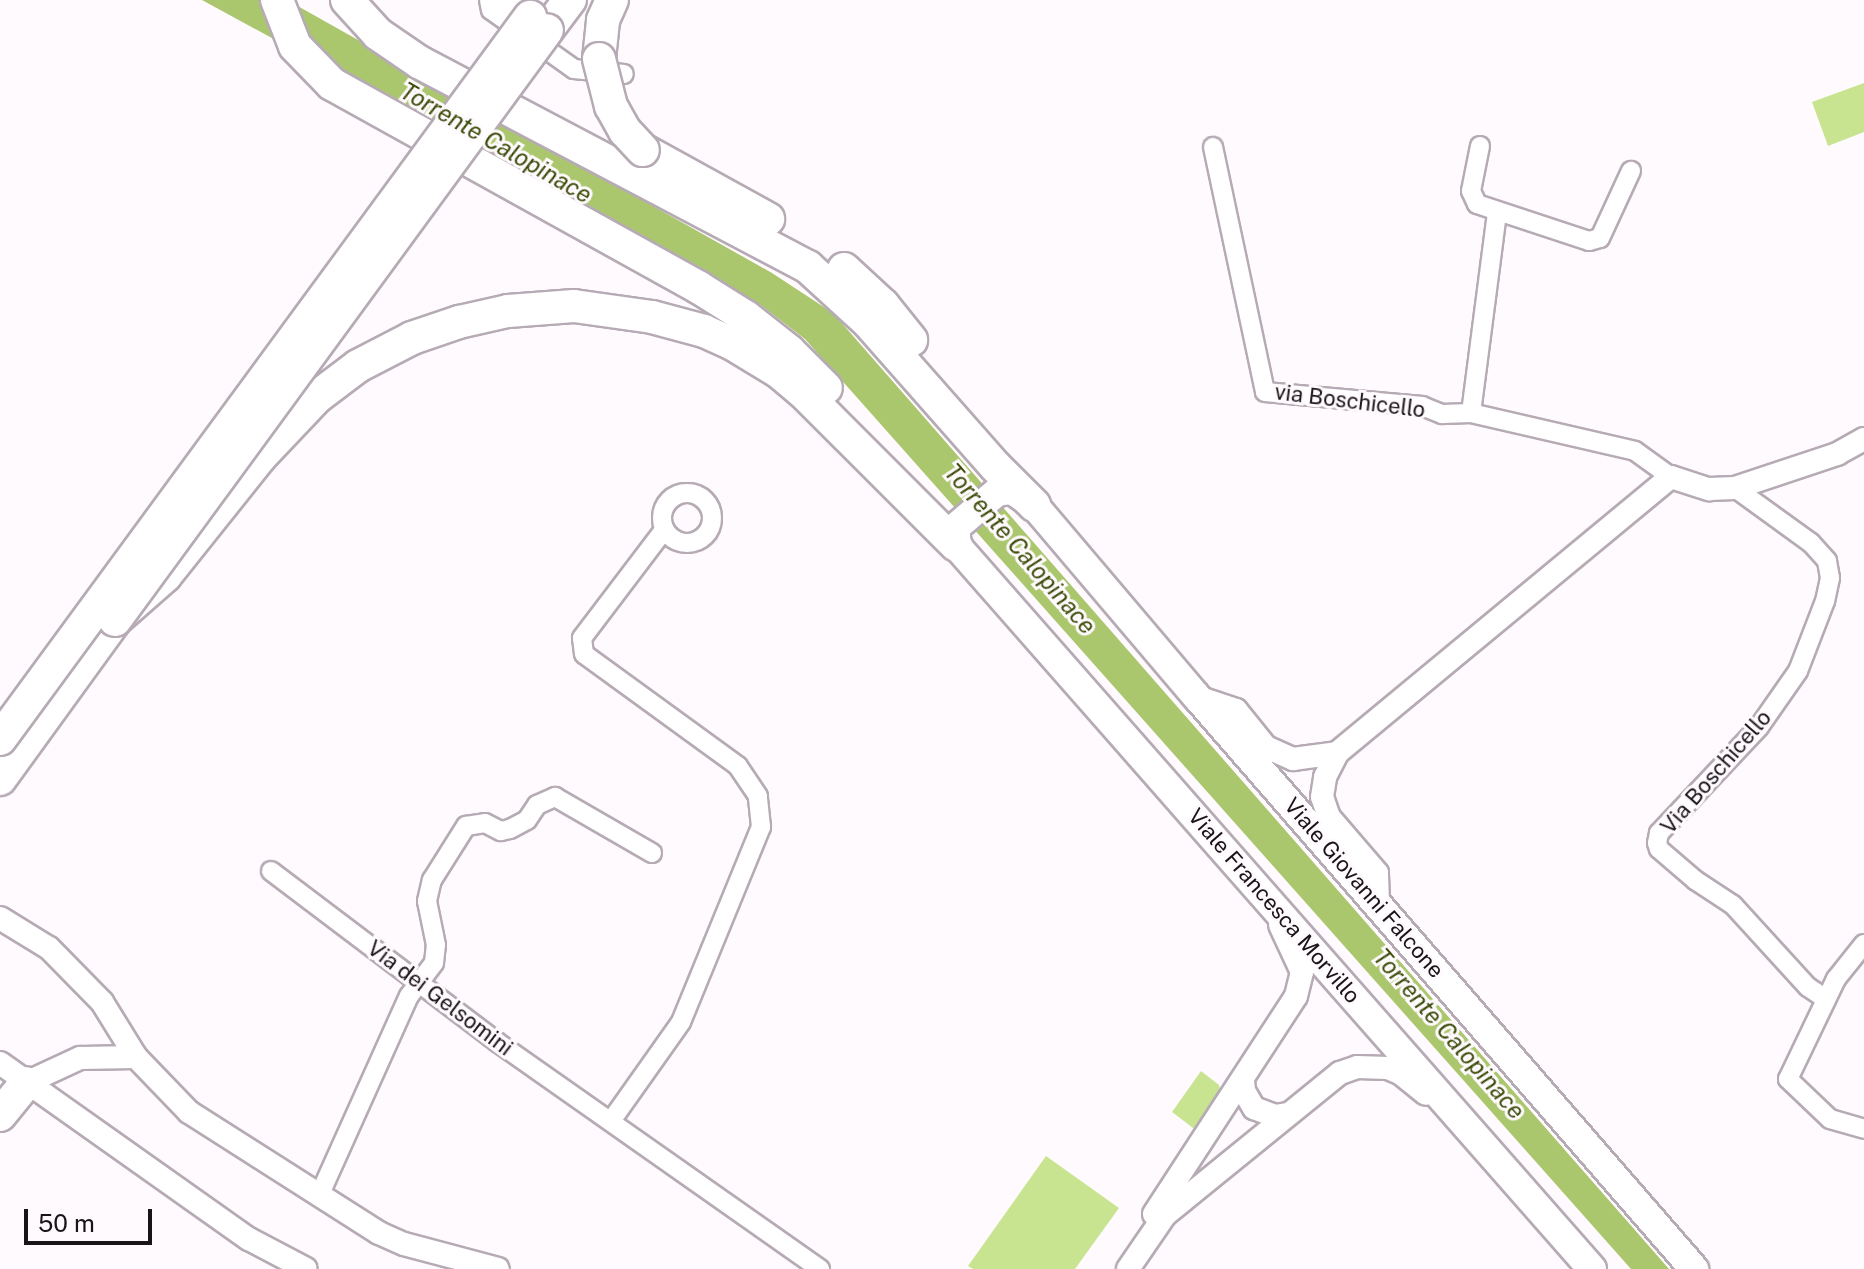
<!DOCTYPE html>
<style>
body{margin:0}
#map{position:relative;width:1864px;height:1269px;overflow:hidden;background:#fffafe;font-family:"Public Sans",sans-serif}
div>[style]{position:absolute}
[style*='--x']{left:calc(var(--x)*1px);top:calc(var(--y)*1px);width:calc(var(--w)*1px);rotate:calc(var(--a)*1deg)}
.green>*{inset:0;background:#c9e491}
.water>*{inset:0;background:#abc76e}
.roads{filter:drop-shadow(2px 0 #b6abb5) drop-shadow(-2px 0 #b6abb5) drop-shadow(0 2px #b6abb5) drop-shadow(0 -2px #b6abb5)}
.minor>*{height:18px;margin:-9px;padding:0 9px;transform-origin:9px;border-radius:9px;background:#fff}
.minor>.ring{margin:-9px;padding:0;box-sizing:content-box;background:none;border:18px solid #fff;border-radius:50%}
.tertiary>*{height:22px;margin:-11px;padding:0 11px;transform-origin:11px;border-radius:11px;background:#fff}
.primary>*{height:28px;margin:-14px;padding:0 14px;transform-origin:14px;border-radius:14px;background:#fff}
.motorway>*{height:32px;margin:-16px;padding:0 16px;transform-origin:16px;border-radius:16px;background:#fff}
.bridges{filter:drop-shadow(2px 0 #b6abb5) drop-shadow(-2px 0 #b6abb5) drop-shadow(0 2px #b6abb5) drop-shadow(0 -2px #b6abb5)}
.motorway-bridge>*{height:32px;margin:-16px;padding:0 16px;transform-origin:16px;border-radius:16px;background:#fff}
span{translate:-50% -50%;white-space:nowrap;text-align:center;line-height:1.15;-webkit-text-stroke:6px #fffafe;paint-order:stroke}
.street-label{font-size:22px;color:#181417}
.water-label{font-size:24px;color:#3c4d09;font-style:italic}
.scale{position:absolute;left:24px;top:1209px;width:128px;height:36px;box-sizing:border-box;border:4px solid #181417;border-top:0;padding-left:10px;font-size:24px;line-height:28px;white-space:nowrap;color:#181417;-webkit-text-stroke:6px #fffafe;paint-order:stroke}
</style>
<div id="map">
<div class="green">
<i style="clip-path:polygon(1864px 83px,1864px 132px,1828px 146px,1812px 102px)"></i>
<i style="clip-path:polygon(1201px 1071px,1219px 1085px,1221px 1093px,1197px 1131px,1172px 1112px)"></i>
<i style="clip-path:polygon(1046px 1156px,1119px 1208px,1075px 1269px,973px 1269px,968px 1266px)"></i>
</div>
<div class="water">
<i style="clip-path:polygon(202px 0,287px 0,772px 273px,833px 313px,1669px 1269px,1631px 1269px,805px 339px,758px 303px)"></i>
</div>
<div class="roads">
<div class="minor">
<i style="--x:489;--y:0;--w:10;--a:79"></i>
<i style="--x:491;--y:10;--w:102;--a:35.4"></i>
<i style="--x:574;--y:69;--w:50;--a:5.7"></i>
<i style="--x:1480;--y:146;--w:46;--a:101.3"></i>
<i style="--x:1471;--y:191;--w:14;--a:65"></i>
<i style="--x:1477;--y:204;--w:118;--a:18.3"></i>
<i style="--x:1589;--y:241;--w:11;--a:-15"></i>
<i style="--x:1600;--y:238;--w:74;--a:-65.2"></i>
<i style="--x:1213;--y:147;--w:250;--a:78"></i>
<i style="--x:1265;--y:392;--w:158;--a:5.1"></i>
<i style="--x:1422;--y:406;--w:22;--a:22"></i>
<i style="--x:1442;--y:414;--w:29;--a:-2"></i>
<i style="--x:1471;--y:413;--w:168;--a:13"></i>
<i style="--x:1635;--y:451;--w:44;--a:35.8"></i>
<i style="--x:1471;--y:413;--w:202;--a:-82.6"></i>
<i style="--x:1735;--y:488;--w:94;--a:35.9"></i>
<i style="--x:1811;--y:543;--w:24;--a:48"></i>
<i style="--x:1827;--y:561;--w:17;--a:80"></i>
<i style="--x:1830;--y:578;--w:24;--a:102"></i>
<i style="--x:1825;--y:601;--w:75;--a:111.1"></i>
<i style="--x:1798;--y:671;--w:68;--a:124.9"></i>
<i style="--x:1759;--y:727;--w:146;--a:133.3"></i>
<i style="--x:1659;--y:833;--w:10;--a:101"></i>
<i style="--x:1657;--y:843;--w:6;--a:72"></i>
<i style="--x:1659;--y:849;--w:48;--a:40.7"></i>
<i style="--x:1695;--y:880;--w:45;--a:33.3"></i>
<i style="--x:1733;--y:905;--w:111;--a:47.6"></i>
<i style="--x:1808;--y:987;--w:22;--a:34"></i>
<i class="ring" style="left:662px;top:493px;width:32px;height:32px"></i>
<i style="--x:271;--y:871;--w:283;--a:37.1"></i>
<i style="--x:497;--y:1042;--w:395;--a:35.1"></i>
<i style="--x:1864;--y:944;--w:45;--a:128.7"></i>
<i style="--x:1836;--y:979;--w:111;--a:115.6"></i>
<i style="--x:1788;--y:1079;--w:58;--a:43.6"></i>
<i style="--x:1830;--y:1119;--w:35;--a:16"></i>
<i style="--x:611;--y:1121;--w:121;--a:-54.7"></i>
<i style="--x:681;--y:1022;--w:211;--a:-67.7"></i>
<i style="--x:761;--y:827;--w:31;--a:-96"></i>
<i style="--x:758;--y:796;--w:36;--a:-124"></i>
<i style="--x:738;--y:766;--w:190;--a:-144"></i>
<i style="--x:584;--y:654;--w:16;--a:-97"></i>
<i style="--x:582;--y:638;--w:136;--a:-52.8"></i>
<i style="--x:319;--y:1196;--w:219;--a:-65.8"></i>
<i style="--x:409;--y:996;--w:41;--a:-52.9"></i>
<i style="--x:434;--y:963;--w:18;--a:-84"></i>
<i style="--x:436;--y:945;--w:45;--a:-101.6"></i>
<i style="--x:427;--y:901;--w:22;--a:-77"></i>
<i style="--x:432;--y:880;--w:64;--a:-57.8"></i>
<i style="--x:466;--y:826;--w:19;--a:-9"></i>
<i style="--x:485;--y:823;--w:18;--a:27"></i>
<i style="--x:501;--y:831;--w:9;--a:-13"></i>
<i style="--x:510;--y:829;--w:19;--a:-28"></i>
<i style="--x:527;--y:820;--w:18;--a:-56"></i>
<i style="--x:537;--y:805;--w:20;--a:-24"></i>
<i style="--x:555;--y:797;--w:112;--a:30"></i>
</div>
<div class="tertiary">
<i style="--x:1197;--y:697;--w:41;--a:18.4"></i>
<i style="--x:1236;--y:710;--w:48;--a:51"></i>
<i style="--x:1266;--y:747;--w:30;--a:24"></i>
<i style="--x:1293;--y:759;--w:44;--a:-7.8"></i>
<i style="--x:1378;--y:903;--w:30;--a:-92"></i>
<i style="--x:1377;--y:873;--w:74;--a:-130.6"></i>
<i style="--x:1329;--y:817;--w:21;--a:-109"></i>
<i style="--x:1322;--y:797;--w:20;--a:-81"></i>
<i style="--x:1325;--y:777;--w:27;--a:-63"></i>
<i style="--x:1337;--y:753;--w:433;--a:-39.6"></i>
<i style="--x:1671;--y:477;--w:40;--a:18"></i>
<i style="--x:1709;--y:489;--w:26;--a:-2"></i>
<i style="--x:1735;--y:488;--w:108;--a:-18.4"></i>
<i style="--x:1837;--y:454;--w:31;--a:-29"></i>
<i style="--x:0;--y:918;--w:57;--a:31.5"></i>
<i style="--x:49;--y:948;--w:76;--a:45.5"></i>
<i style="--x:102;--y:1002;--w:65;--a:58.3"></i>
<i style="--x:136;--y:1057;--w:76;--a:46.1"></i>
<i style="--x:189;--y:1112;--w:225;--a:32.5"></i>
<i style="--x:379;--y:1233;--w:27;--a:24"></i>
<i style="--x:404;--y:1244;--w:97;--a:14.9"></i>
<i style="--x:0;--y:1063;--w:305;--a:35.3"></i>
<i style="--x:249;--y:1239;--w:64;--a:27.8"></i>
<i style="--x:1243;--y:1080;--w:11;--a:85"></i>
<i style="--x:1244;--y:1091;--w:20;--a:60"></i>
<i style="--x:1254;--y:1108;--w:22;--a:21"></i>
<i style="--x:1275;--y:1116;--w:12;--a:-9"></i>
<i style="--x:26;--y:1083;--w:60;--a:-24.8"></i>
<i style="--x:80;--y:1058;--w:56;--a:-1"></i>
<i style="--x:1154;--y:1214;--w:260;--a:-56.9"></i>
<i style="--x:1296;--y:996;--w:25;--a:-76"></i>
<i style="--x:1302;--y:972;--w:52;--a:-115.1"></i>
<i style="--x:1128;--y:1269;--w:65;--a:-55.6"></i>
<i style="--x:1165;--y:1215;--w:225;--a:-39.1"></i>
<i style="--x:1340;--y:1073;--w:18;--a:-19"></i>
<i style="--x:1357;--y:1067;--w:31;--a:2"></i>
<i style="--x:1388;--y:1068;--w:13;--a:23"></i>
<i style="--x:1400;--y:1073;--w:33;--a:39"></i>
</div>
<div class="primary">
<i style="--x:1592;--y:1269;--w:964;--a:-131.3"></i>
<i style="--x:956;--y:545;--w:18;--a:-90"></i>
<i style="--x:956;--y:527;--w:54;--a:-40.5"></i>
<i style="--x:997;--y:492;--w:15;--a:-8"></i>
<i style="--x:1012;--y:490;--w:27;--a:34"></i>
<i style="--x:1034;--y:505;--w:252;--a:49.7"></i>
<i style="--x:1197;--y:697;--w:758;--a:49.01"></i>
</div>
<div class="motorway">
<i style="--x:277;--y:0;--w:49;--a:68.6"></i>
<i style="--x:295;--y:46;--w:53;--a:45.8"></i>
<i style="--x:332;--y:84;--w:419;--a:29"></i>
<i style="--x:698;--y:287;--w:57;--a:32"></i>
<i style="--x:746;--y:317;--w:55;--a:38.3"></i>
<i style="--x:789;--y:351;--w:52;--a:45"></i>
<i style="--x:347;--y:0;--w:46;--a:47.6"></i>
<i style="--x:378;--y:34;--w:50;--a:34.3"></i>
<i style="--x:419;--y:62;--w:440;--a:27.8"></i>
<i style="--x:808;--y:267;--w:81;--a:42.5"></i>
<i style="--x:868;--y:322;--w:193;--a:48.6"></i>
<i style="--x:996;--y:467;--w:54;--a:45"></i>
<i style="--x:513;--y:4;--w:5;--a:-53"></i>
<i style="--x:547;--y:30;--w:38;--a:-53"></i>
<i style="--x:599;--y:59;--w:39;--a:-84"></i>
<i style="--x:603;--y:20;--w:22;--a:-66"></i>
<i style="--x:643;--y:150;--w:143;--a:28.9"></i>
<i style="--x:844;--y:269;--w:53;--a:42.7"></i>
<i style="--x:883;--y:305;--w:45;--a:51.3"></i>
<i style="--x:0;--y:779;--w:196;--a:-54.1"></i>
<i style="--x:115;--y:620;--w:67;--a:-41.3"></i>
<i style="--x:165;--y:576;--w:152;--a:-51.4"></i>
<i style="--x:260;--y:457;--w:83;--a:-46.5"></i>
<i style="--x:317;--y:397;--w:51;--a:-37.1"></i>
<i style="--x:358;--y:366;--w:61;--a:-27.4"></i>
<i style="--x:412;--y:338;--w:50;--a:-18.8"></i>
<i style="--x:459;--y:322;--w:50;--a:-12.7"></i>
<i style="--x:508;--y:311;--w:66;--a:-4.3"></i>
<i style="--x:574;--y:306;--w:79;--a:8"></i>
<i style="--x:652;--y:317;--w:54;--a:15.1"></i>
<i style="--x:704;--y:331;--w:32;--a:24"></i>
<i style="--x:733;--y:344;--w:54;--a:31.3"></i>
<i style="--x:779;--y:372;--w:31;--a:40"></i>
<i style="--x:803;--y:392;--w:216;--a:45"></i>
<i style="--x:0;--y:1115;--w:41;--a:-50.9"></i>
</div>
</div>
<div class="bridges">
<div class="motorway-bridge">
<i style="--x:599;--y:59;--w:49;--a:75.7"></i>
<i style="--x:611;--y:106;--w:29;--a:61"></i>
<i style="--x:625;--y:131;--w:26;--a:47"></i>
<i style="--x:115;--y:620;--w:731;--a:-53.79"></i>
<i style="--x:0;--y:739;--w:896;--a:-53.72"></i>
</div>
</div>
<div class="street-label">
<span style="left:1350px;top:401px;rotate:7deg">via Boschicello</span>
<span style="left:1716px;top:772px;rotate:-49deg">Via Boschicello</span>
<span style="left:1364px;top:888px;rotate:49deg">Viale Giovanni Falcone</span>
<span style="left:1274px;top:906px;rotate:49deg">Viale Francesca Morvillo</span>
<span style="left:440px;top:998px;rotate:37deg">Via dei Gelsomini</span>
</div>
<div class="water-label">
<span style="left:496px;top:143px;rotate:30deg">Torrente Calopinace</span>
<span style="left:1020px;top:549px;rotate:49deg">Torrente Calopinace</span>
<span style="left:1449px;top:1034px;rotate:49deg">Torrente Calopinace</span>
</div>
<div class="scale">50 m</div>
</div>
